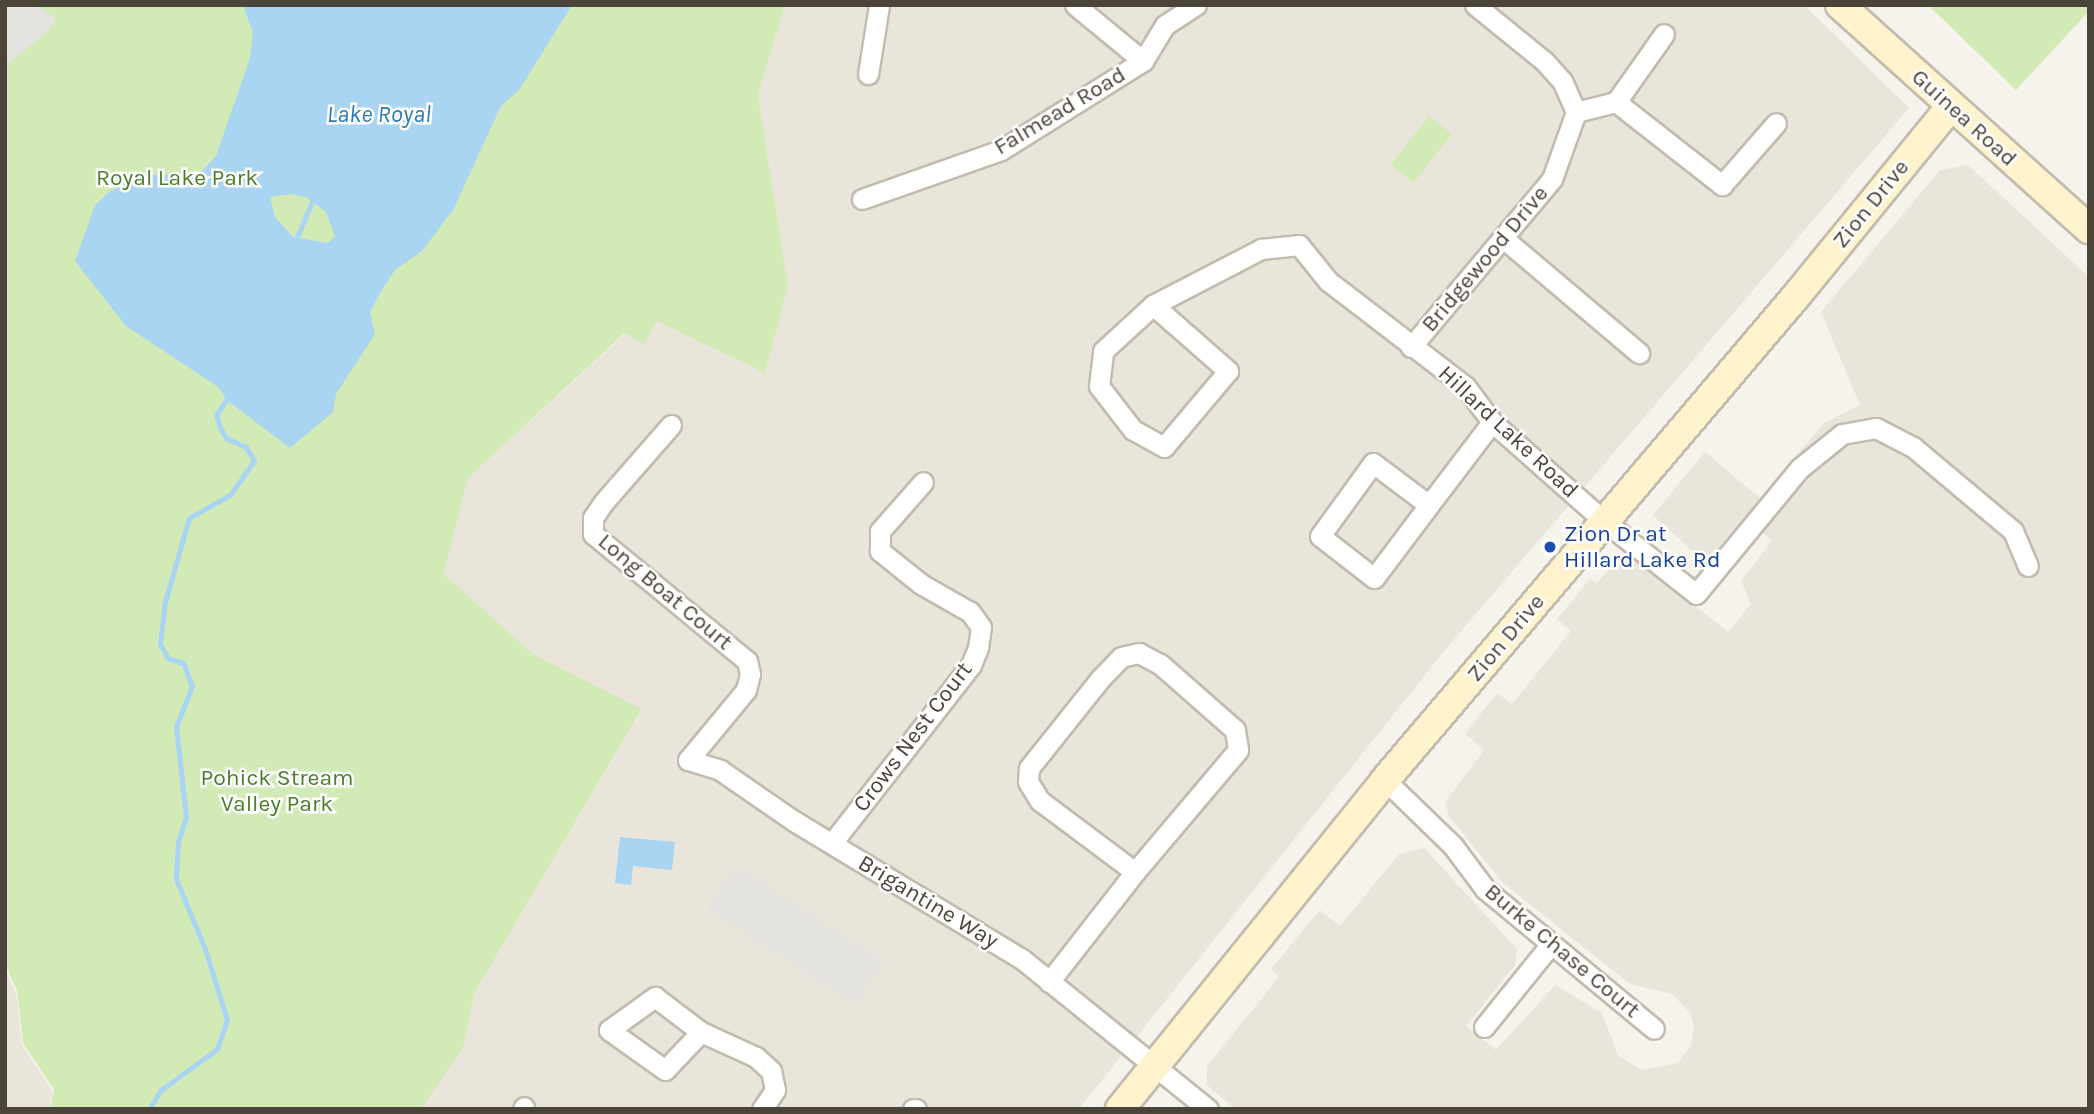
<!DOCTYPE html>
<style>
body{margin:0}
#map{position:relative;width:2094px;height:1114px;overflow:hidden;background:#f6f3ec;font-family:Karla,sans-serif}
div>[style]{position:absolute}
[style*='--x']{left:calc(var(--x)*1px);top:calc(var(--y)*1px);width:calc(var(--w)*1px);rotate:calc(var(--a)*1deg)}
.residential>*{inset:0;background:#eae5da}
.green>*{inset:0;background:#d2eab5;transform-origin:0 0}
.parking>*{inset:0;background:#e5e3e0;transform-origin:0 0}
.water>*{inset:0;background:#a9d4f2}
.stream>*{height:5px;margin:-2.5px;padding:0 2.5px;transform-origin:2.5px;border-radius:2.5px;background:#a9d4f2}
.roads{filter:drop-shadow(2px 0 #c2bbae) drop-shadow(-2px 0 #c2bbae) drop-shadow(0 2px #c2bbae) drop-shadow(0 -2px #c2bbae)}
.street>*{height:19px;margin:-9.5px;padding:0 9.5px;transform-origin:9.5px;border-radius:9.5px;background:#fff}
.secondary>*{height:28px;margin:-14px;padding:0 14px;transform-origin:14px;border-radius:14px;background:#fff3cd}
.dots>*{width:19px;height:19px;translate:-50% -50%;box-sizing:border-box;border:4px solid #fff;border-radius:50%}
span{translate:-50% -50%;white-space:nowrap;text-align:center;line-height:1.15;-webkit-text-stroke:5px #fff;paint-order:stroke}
.street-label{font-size:23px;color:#4b4439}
.park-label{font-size:23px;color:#4a7f2a}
.transit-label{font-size:23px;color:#164399}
.left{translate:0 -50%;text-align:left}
.water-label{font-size:24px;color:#2e7ab2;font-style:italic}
.frame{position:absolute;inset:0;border:7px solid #4b4439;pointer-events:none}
</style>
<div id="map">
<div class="residential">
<i style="clip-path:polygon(785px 5px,1804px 5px,1909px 108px,1445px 650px,1079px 1109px,419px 1109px,464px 1046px,474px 994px,642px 710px,533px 654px,444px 574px,468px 478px,646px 315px,765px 372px,788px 286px,758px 95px)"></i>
<i style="clip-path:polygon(1968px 165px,2089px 277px,2089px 1109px,1235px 1109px,1207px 1085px,1207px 1066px,1279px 977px,1271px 969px,1320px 910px,1340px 926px,1399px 854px,1424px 848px,1517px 949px,1515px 965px,1466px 1026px,1496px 1050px,1555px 985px,1602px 1013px,1618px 1055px,1641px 1070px,1678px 1063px,1691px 1046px,1694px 1026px,1691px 1014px,1672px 994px,1630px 984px,1503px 883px,1449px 816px,1445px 802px,1484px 750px,1465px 734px,1497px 693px,1512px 704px,1571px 631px,1557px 619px,1590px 579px,1596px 583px,1628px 551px,1728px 632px,1751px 604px,1741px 581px,1772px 541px,1744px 518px,1715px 553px,1699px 557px,1653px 515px,1705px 452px,1760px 498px,1824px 423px,1860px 405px,1821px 312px,1940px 170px)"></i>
<i style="clip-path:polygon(5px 969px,16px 993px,22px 1045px,53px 1092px,49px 1109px,5px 1109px)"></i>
</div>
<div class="green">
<i style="clip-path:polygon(5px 5px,785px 5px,758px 95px,788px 286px,765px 373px,657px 321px,644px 344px,625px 333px,468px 478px,444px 574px,533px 654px,642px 709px,474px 994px,464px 1046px,421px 1109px,50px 1109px,54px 1090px,23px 1043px,17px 991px,5px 964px)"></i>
<i style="clip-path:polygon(1928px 5px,2089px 5px,2089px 11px,2016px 90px)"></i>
<i style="left:1429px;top:116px;width:29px;height:62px;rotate:38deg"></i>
</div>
<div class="parking">
<i style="clip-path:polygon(5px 5px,35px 5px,56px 18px,48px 32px,5px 65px)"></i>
<i style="left:735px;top:865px;width:177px;height:52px;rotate:33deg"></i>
</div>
<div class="water">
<i style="clip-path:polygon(evenodd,243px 5px,572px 5px,519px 90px,501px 106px,453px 210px,422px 251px,395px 270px,383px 288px,370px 312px,375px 334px,336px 394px,333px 412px,290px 448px,228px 401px,218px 387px,126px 326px,75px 261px,95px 205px,109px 192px,128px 181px,152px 175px,199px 174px,216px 156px,250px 58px,253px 33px,243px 5px,292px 194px,308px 198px,326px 212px,335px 236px,328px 243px,293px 237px,275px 217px,270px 197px,292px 194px)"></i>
<i style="clip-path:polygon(620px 837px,675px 842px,672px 870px,633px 866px,631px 885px,615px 883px)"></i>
</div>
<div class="stream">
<i style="--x:294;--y:244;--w:53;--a:-66.8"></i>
<i style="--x:149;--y:1109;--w:22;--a:-58"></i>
<i style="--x:161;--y:1090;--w:69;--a:-36.2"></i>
<i style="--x:217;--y:1049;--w:31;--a:-71"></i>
<i style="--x:227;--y:1020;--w:74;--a:-107.2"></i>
<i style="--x:205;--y:949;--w:76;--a:-112.5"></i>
<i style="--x:176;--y:879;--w:37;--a:-87"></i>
<i style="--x:178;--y:842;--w:26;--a:-72"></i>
<i style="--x:186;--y:817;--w:91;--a:-96.3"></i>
<i style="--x:176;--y:727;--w:44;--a:-68.7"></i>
<i style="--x:192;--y:686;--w:25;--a:-111"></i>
<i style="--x:183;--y:663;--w:16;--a:-162"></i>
<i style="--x:168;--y:658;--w:16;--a:-120"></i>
<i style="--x:160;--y:644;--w:42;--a:-83.2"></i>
<i style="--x:165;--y:602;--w:87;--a:-74.1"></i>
<i style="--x:189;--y:518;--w:47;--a:-29.3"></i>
<i style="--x:230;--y:495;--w:42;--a:-54.8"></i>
<i style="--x:254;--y:461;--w:16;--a:-120"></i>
<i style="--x:246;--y:447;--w:22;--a:-156"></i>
<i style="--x:226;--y:438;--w:13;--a:-119"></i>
<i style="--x:220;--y:427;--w:13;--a:-108"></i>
<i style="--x:216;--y:415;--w:25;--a:-56"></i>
</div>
<div class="roads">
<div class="street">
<i style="--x:1075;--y:5;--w:88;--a:39.5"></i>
<i style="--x:868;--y:74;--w:70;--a:-80.9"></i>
<i style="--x:1616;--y:102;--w:135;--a:38.1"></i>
<i style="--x:1722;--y:185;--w:82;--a:-48.9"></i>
<i style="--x:1576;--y:112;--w:41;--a:-14"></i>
<i style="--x:1616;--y:102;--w:83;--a:-54.8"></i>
<i style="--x:862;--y:199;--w:147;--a:-19.4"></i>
<i style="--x:1001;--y:150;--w:168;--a:-32.1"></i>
<i style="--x:1143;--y:61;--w:42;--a:-58.6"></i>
<i style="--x:1165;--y:25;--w:37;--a:-33"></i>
<i style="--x:1504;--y:239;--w:177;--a:40.2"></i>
<i style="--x:1153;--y:305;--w:122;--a:-27.4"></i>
<i style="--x:1261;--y:249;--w:38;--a:-6"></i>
<i style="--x:1299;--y:245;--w:46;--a:51.1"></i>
<i style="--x:1328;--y:281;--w:173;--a:37.5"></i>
<i style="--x:1465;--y:386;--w:45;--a:53.1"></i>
<i style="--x:1492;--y:422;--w:149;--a:41.5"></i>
<i style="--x:1604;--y:521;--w:117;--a:38.4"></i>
<i style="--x:1696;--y:594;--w:163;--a:-50.5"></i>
<i style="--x:1800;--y:468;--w:54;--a:-39"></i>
<i style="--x:1842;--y:434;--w:35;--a:-10"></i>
<i style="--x:1876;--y:428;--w:42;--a:27.2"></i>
<i style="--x:1913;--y:447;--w:131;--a:40"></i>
<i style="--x:2013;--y:531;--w:38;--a:67"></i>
<i style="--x:1153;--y:305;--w:100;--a:41.3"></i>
<i style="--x:1228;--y:371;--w:99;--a:130.1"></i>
<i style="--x:1164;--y:447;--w:35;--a:-151"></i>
<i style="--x:1133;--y:430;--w:56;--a:-127.7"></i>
<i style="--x:1099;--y:386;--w:35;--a:-83"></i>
<i style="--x:1103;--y:351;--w:68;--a:-42.6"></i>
<i style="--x:1411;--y:347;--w:219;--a:-50"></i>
<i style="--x:1552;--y:179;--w:71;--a:-70.3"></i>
<i style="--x:1576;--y:112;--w:34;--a:-114"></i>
<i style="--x:1562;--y:81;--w:27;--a:-132"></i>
<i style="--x:1544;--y:61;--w:89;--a:-140.9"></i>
<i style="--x:671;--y:425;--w:103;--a:131.1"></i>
<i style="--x:603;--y:503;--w:18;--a:124"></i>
<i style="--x:593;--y:518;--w:16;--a:90"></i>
<i style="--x:593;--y:534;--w:200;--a:39.5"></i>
<i style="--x:747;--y:661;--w:13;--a:77"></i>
<i style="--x:750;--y:674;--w:16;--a:104"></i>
<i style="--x:746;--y:690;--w:91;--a:129.6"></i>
<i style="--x:688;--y:760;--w:34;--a:17"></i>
<i style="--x:720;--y:770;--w:90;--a:34.6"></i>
<i style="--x:794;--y:821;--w:267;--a:31.2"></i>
<i style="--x:1022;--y:959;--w:239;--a:38.9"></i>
<i style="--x:1373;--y:463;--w:70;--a:36.9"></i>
<i style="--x:1429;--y:505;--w:91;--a:127"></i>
<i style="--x:1374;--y:578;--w:68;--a:-142.1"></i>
<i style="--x:1320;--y:536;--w:90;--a:-54"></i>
<i style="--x:1429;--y:505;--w:104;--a:-52.8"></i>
<i style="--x:1139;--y:653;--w:24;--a:28"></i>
<i style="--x:1160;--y:664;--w:100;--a:41.3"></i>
<i style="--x:1235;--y:730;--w:20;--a:81"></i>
<i style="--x:1238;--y:750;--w:160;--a:130.2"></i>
<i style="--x:1135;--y:872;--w:119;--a:-143.2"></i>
<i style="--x:1040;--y:801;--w:22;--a:-122"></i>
<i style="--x:1028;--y:782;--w:14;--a:-86"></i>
<i style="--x:1029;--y:768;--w:114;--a:-51.4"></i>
<i style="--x:1100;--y:679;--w:30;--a:-46"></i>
<i style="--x:1121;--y:657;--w:18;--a:-13"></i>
<i style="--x:1385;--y:780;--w:95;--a:44.1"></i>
<i style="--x:1453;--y:846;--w:54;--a:53.3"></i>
<i style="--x:1485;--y:889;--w:219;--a:39.6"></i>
<i style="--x:832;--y:843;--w:226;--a:-52"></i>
<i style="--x:971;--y:665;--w:18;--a:-68"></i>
<i style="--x:978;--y:648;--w:21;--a:-82"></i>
<i style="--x:981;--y:627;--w:19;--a:-126"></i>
<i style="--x:970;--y:612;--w:56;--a:-150.3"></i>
<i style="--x:921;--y:584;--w:53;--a:-141.2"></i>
<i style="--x:880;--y:551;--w:20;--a:-90"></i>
<i style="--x:880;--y:531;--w:65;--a:-48.7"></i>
<i style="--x:1049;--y:982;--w:140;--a:-52"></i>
<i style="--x:1484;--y:1027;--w:107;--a:-51.1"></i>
<i style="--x:701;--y:1032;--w:52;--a:133.5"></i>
<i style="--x:665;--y:1070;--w:69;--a:-144.5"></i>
<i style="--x:609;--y:1030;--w:57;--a:-35.7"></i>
<i style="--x:655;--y:997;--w:58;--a:37.3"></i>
<i style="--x:701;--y:1032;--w:60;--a:24.4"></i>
<i style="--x:756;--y:1057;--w:21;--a:43"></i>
<i style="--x:771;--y:1071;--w:19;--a:78"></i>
<i style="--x:775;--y:1090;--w:23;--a:124"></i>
<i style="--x:523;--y:1109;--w:2;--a:-63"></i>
<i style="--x:913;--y:1109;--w:3;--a:0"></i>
</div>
<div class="secondary">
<i style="--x:1840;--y:5;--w:335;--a:42"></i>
<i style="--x:1120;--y:1109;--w:422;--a:-51.1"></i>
<i style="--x:1385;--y:780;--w:636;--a:-49.65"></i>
<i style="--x:1797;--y:295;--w:244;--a:-50.8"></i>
</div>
</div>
<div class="dots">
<i style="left:1550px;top:547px;background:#1a4fb4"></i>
</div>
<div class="street-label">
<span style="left:1060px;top:111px;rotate:-31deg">Falmead Road</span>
<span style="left:1964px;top:118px;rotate:42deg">Guinea Road</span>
<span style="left:1871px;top:204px;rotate:-51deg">Zion Drive</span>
<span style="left:1485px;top:259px;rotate:-50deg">Bridgewood Drive</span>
<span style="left:1508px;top:432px;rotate:43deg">Hillard Lake Road</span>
<span style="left:665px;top:592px;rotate:40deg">Long Boat Court</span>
<span style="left:1506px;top:638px;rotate:-50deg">Zion Drive</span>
<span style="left:913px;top:737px;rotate:-53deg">Crows Nest Court</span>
<span style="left:928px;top:902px;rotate:31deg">Brigantine Way</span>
<span style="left:1562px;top:951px;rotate:40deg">Burke Chase Court</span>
</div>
<div class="park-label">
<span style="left:177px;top:178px">Royal Lake Park</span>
<span style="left:277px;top:791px">Pohick Stream<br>Valley Park</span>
</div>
<div class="transit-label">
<span class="left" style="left:1564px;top:547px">Zion Dr at<br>Hillard Lake Rd</span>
</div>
<div class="water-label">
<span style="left:379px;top:115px">Lake Royal</span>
</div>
<div class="frame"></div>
</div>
